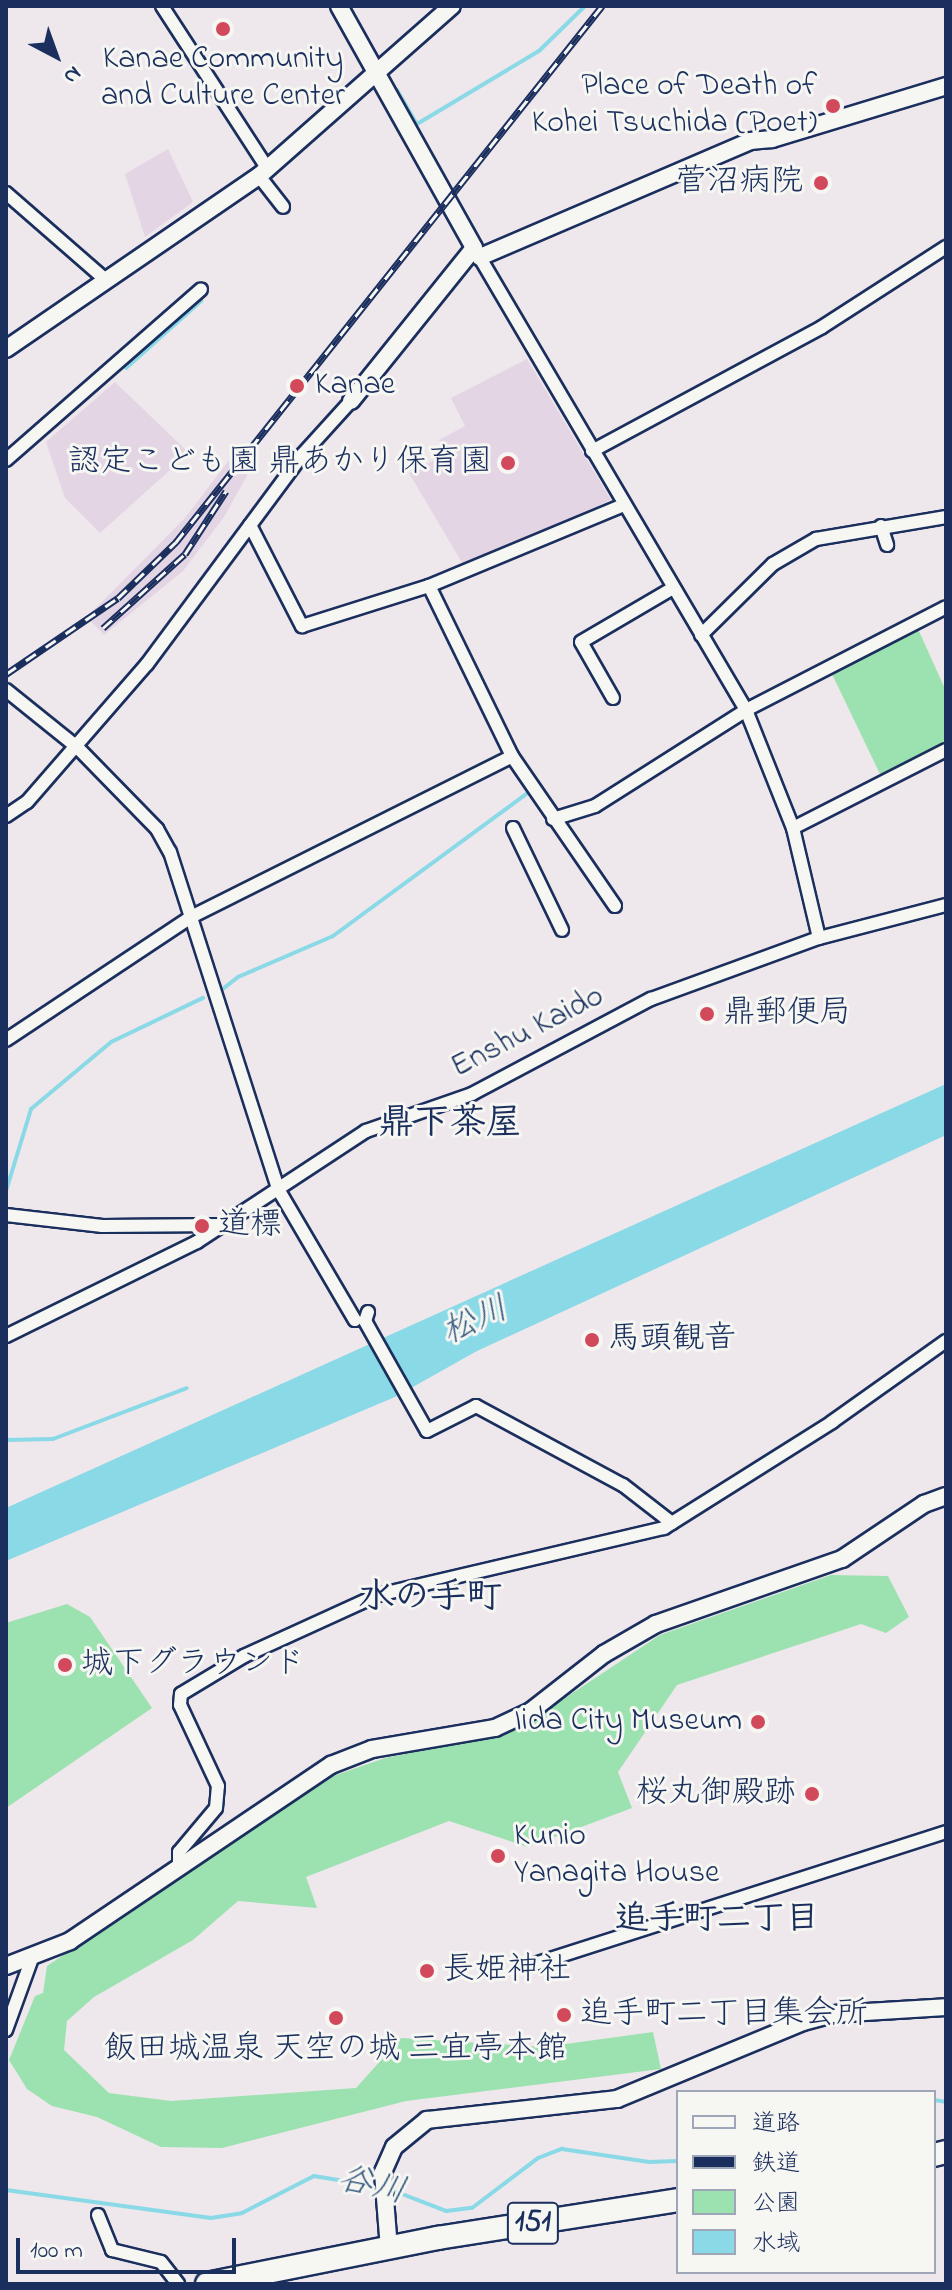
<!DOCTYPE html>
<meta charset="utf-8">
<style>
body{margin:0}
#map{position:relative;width:952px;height:2290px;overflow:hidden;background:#eee7ec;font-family:"Indie Flower","Klee One",sans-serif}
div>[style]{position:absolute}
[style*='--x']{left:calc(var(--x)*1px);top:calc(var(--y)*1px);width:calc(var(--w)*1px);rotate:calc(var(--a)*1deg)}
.built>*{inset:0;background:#e4d5e5}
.green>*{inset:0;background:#9ce2b0}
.water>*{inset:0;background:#8ad9e6}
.stream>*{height:4px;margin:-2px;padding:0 2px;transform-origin:2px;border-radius:2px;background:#8ad9e6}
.roads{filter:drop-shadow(2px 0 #1b2f5e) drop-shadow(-2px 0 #1b2f5e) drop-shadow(0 2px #1b2f5e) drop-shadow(0 -2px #1b2f5e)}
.street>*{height:12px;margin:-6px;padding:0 6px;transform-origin:6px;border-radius:6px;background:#f6f6f2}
.secondary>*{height:16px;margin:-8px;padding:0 8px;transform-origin:8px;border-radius:8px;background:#f6f6f2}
.highway>*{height:22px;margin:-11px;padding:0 11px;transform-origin:11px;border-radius:11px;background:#f6f6f2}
.rail>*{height:7px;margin-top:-3.5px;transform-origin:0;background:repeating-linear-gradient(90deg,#f6f6f2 0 12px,#1b2f5e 0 24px);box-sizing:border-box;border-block:2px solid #1b2f5e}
.dots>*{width:22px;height:22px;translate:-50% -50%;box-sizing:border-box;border:4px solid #f6f6f2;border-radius:50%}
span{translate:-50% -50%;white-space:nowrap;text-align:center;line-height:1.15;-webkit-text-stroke:6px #f6f6f2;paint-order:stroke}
.shield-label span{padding:2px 6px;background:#f6f6f2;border:2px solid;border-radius:6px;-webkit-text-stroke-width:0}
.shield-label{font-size:30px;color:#1b2f5e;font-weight:700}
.poi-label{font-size:32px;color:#1b2f5e}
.right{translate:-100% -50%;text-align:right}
.left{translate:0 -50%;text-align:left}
.street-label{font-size:32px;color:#1b2f5e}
.water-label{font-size:34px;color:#375a80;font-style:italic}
.neighbourhood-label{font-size:34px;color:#1b2f5e;font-weight:700}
.quarter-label{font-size:36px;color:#1b2f5e;font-weight:700}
.frame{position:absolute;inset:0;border:8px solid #1b2f5e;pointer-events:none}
.legend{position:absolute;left:676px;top:2090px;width:260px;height:184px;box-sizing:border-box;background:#f6f6f2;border:2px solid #9ea6b7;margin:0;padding:10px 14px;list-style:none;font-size:24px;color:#1b2f5e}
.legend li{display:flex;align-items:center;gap:16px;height:40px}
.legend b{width:40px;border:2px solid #9ea6b7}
.north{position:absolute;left:16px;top:16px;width:80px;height:80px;-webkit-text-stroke:6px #f6f6f2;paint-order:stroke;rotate:139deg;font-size:22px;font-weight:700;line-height:32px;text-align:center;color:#1b2f5e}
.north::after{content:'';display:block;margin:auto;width:28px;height:36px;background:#1b2f5e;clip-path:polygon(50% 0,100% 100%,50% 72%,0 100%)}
.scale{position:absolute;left:16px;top:2238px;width:220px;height:36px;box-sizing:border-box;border:4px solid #1b2f5e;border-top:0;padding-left:10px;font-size:24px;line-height:28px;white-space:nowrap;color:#1b2f5e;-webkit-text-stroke:6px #f6f6f2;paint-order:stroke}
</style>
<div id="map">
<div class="built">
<i style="clip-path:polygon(168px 149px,193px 202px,145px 237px,125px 174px)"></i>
<i style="clip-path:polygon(527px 359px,611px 500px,464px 566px,409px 473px,446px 454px,439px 440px,465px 426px,451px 398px)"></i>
<i style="clip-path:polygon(115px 382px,189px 453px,100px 533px,65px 498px,46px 442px)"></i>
<i style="clip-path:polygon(230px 459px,249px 472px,224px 517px,183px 571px,104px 635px,87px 617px,185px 518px)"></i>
</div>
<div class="green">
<i style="clip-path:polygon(918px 629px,946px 691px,946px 742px,880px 774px,831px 672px)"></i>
<i style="clip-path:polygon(831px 1575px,888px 1576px,909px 1617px,886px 1633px,861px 1624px,677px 1685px,618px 1772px,632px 1808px,528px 1847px,449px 1821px,306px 1877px,317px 1908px,238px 1901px,193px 1940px,94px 1997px,67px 2021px,64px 2050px,109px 2093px,171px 2101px,356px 2088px,401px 2038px,544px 2047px,653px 2032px,661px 2069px,406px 2101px,222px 2148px,161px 2147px,97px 2117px,52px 2106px,27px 2089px,9px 2060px,35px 1996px,43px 1993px,47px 1966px,322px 1780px,385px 1758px,492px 1737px,547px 1710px,660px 1635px)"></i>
<i style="clip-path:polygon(67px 1604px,90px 1617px,152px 1708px,6px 1808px,6px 1623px)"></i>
</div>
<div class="water">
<i style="clip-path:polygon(946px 1084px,946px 1135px,477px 1351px,395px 1397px,6px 1561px,6px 1508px)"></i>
</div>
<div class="stream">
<i style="--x:397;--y:90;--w:39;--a:60"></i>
<i style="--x:417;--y:124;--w:142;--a:-30.9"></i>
<i style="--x:539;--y:51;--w:64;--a:-44.4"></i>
<i style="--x:126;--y:368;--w:101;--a:-41.8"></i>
<i style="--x:224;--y:988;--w:18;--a:-38"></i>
<i style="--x:238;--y:977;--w:103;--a:-23.3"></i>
<i style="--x:333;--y:936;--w:240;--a:-36.3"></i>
<i style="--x:6;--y:1191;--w:86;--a:-73"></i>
<i style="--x:31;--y:1109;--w:104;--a:-39.9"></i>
<i style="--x:111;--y:1042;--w:102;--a:-25.6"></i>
<i style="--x:6;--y:1440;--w:47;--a:-1.2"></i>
<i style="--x:53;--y:1439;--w:143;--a:-20.8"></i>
<i style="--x:934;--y:2100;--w:12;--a:9"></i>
<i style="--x:389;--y:2189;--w:61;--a:21.1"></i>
<i style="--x:446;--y:2211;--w:26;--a:-7"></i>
<i style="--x:472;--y:2208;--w:83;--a:-37.1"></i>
<i style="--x:538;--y:2158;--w:26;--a:-21"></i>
<i style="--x:562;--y:2149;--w:88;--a:8.5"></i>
<i style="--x:649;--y:2162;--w:29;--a:-2"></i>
<i style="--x:6;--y:2190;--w:207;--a:7.8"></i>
<i style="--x:211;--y:2218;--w:31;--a:-9"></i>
<i style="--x:242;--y:2213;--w:81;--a:-27.2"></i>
<i style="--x:314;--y:2176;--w:67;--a:9.5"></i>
</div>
<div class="roads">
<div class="street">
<i style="--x:162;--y:6;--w:194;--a:57"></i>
<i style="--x:259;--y:176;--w:39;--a:52"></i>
<i style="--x:6;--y:193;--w:134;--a:41.1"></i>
<i style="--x:476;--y:251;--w:533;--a:59.53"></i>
<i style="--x:746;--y:710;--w:127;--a:68.3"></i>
<i style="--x:793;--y:828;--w:113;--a:76.7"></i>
<i style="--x:592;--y:451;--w:261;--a:-28.3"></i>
<i style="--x:822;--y:327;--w:148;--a:-32.8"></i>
<i style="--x:6;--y:460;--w:259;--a:-41.2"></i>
<i style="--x:250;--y:525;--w:114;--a:62.8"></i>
<i style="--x:302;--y:626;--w:133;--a:-17.5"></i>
<i style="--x:881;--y:526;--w:20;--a:72"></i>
<i style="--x:701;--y:635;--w:101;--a:-44.6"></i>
<i style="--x:773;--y:564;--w:50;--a:-30.2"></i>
<i style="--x:816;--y:539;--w:132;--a:-9.6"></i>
<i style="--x:6;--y:690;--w:91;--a:38.8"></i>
<i style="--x:77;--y:747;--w:115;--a:45.7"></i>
<i style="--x:157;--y:829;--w:26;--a:61"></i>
<i style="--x:170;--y:852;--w:354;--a:72.2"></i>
<i style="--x:278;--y:1189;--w:152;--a:59.6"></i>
<i style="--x:613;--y:698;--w:64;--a:-119.7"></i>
<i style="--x:581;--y:642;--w:107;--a:-30.4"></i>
<i style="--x:6;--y:816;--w:25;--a:-34"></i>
<i style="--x:27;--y:802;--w:183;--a:-49"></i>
<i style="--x:147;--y:664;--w:260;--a:-53.4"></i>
<i style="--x:302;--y:455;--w:73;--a:-47.8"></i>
<i style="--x:553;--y:819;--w:44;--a:-17.2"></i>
<i style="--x:595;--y:806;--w:179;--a:-32.4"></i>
<i style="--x:746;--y:710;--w:225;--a:-27.2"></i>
<i style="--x:513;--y:828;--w:113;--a:64.3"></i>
<i style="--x:793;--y:828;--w:172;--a:-27"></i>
<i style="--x:615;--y:906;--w:182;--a:-124.5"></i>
<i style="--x:512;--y:756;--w:189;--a:-116"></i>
<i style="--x:429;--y:586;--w:211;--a:-22.6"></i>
<i style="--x:6;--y:1040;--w:222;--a:-33.6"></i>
<i style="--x:191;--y:917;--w:359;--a:-26.6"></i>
<i style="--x:6;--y:1215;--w:97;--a:6.5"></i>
<i style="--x:102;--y:1226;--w:120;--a:-0.5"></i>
<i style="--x:368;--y:1312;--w:9;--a:108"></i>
<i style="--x:365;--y:1321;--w:126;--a:60.6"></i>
<i style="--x:427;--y:1431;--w:55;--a:-27"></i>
<i style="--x:476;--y:1406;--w:167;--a:28.3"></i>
<i style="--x:623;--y:1485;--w:62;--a:37.8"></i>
<i style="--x:6;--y:1336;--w:213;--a:-26.2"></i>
<i style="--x:197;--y:1242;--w:202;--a:-33.3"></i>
<i style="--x:366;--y:1131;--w:112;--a:-19.2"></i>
<i style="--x:472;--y:1094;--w:203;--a:-28"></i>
<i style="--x:651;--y:999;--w:179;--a:-20"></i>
<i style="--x:819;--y:938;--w:131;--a:-14.6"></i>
<i style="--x:179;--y:1866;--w:14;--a:-90"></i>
<i style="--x:179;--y:1852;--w:57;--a:-49.9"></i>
<i style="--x:216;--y:1808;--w:22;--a:-85"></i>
<i style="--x:218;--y:1786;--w:89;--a:-115.1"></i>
<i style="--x:180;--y:1705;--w:11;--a:-85"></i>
<i style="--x:181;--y:1694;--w:74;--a:-31.1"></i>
<i style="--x:244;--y:1656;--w:147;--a:-24.5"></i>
<i style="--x:378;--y:1595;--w:294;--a:-13.2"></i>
<i style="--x:664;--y:1528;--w:199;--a:-32.2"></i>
<i style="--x:832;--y:1422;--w:140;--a:-35.4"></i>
<i style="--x:535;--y:1964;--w:432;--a:-17.8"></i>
<i style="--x:6;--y:2030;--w:77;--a:-70.1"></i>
<i style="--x:98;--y:2215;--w:38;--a:68"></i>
<i style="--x:112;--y:2250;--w:50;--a:13.8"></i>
<i style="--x:161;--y:2262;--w:28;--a:52"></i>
</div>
<div class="secondary">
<i style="--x:339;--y:6;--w:277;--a:60.8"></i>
<i style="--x:474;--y:248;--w:196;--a:128.8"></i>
<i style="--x:480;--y:257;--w:294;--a:-23.2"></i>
<i style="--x:750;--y:141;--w:22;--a:-5"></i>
<i style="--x:772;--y:139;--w:182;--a:-16.9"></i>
<i style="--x:6;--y:349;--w:306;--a:-34.4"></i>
<i style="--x:259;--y:176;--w:257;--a:-41.4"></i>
<i style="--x:6;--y:1966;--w:69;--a:-21.3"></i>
<i style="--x:70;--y:1941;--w:315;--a:-34"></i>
<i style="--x:331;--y:1765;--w:44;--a:-21.3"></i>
<i style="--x:372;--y:1749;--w:125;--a:-9.7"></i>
<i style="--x:495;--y:1728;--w:40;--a:-25"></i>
<i style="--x:531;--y:1711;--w:93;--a:-38"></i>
<i style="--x:604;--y:1654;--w:60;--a:-30"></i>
<i style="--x:656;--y:1624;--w:197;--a:-19.3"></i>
<i style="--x:842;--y:1559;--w:99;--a:-33.9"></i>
<i style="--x:924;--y:1504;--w:23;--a:-20"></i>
<i style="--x:389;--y:2249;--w:77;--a:-94.5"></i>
<i style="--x:383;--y:2172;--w:27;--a:-66"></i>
<i style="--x:394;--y:2147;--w:43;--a:-39.3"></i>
<i style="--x:427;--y:2120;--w:191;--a:-6.3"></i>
<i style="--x:617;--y:2099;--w:201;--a:-22.5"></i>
<i style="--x:803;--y:2022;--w:31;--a:-15"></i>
<i style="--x:833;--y:2014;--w:113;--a:-3.5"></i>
</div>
<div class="highway">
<i style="--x:934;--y:2155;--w:12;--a:-14"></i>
<i style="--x:207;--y:2284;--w:236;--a:-11.3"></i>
<i style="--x:438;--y:2238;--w:243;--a:-9"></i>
</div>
</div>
<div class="rail">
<i style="--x:103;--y:628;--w:110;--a:-42.1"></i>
<i style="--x:185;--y:554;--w:75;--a:-56.9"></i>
<i style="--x:6;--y:674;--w:135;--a:-34.2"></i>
<i style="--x:118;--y:598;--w:81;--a:-44"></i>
<i style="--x:176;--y:542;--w:685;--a:-51.52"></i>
</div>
<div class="dots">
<i style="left:223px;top:29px;background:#d1495b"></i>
<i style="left:833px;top:106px;background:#d1495b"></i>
<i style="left:821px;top:183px;background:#d1495b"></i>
<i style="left:297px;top:386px;background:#d1495b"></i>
<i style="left:508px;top:463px;background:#d1495b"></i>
<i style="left:707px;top:1014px;background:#d1495b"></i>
<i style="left:202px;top:1226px;background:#d1495b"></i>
<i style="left:592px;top:1340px;background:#d1495b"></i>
<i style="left:65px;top:1665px;background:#d1495b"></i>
<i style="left:758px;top:1722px;background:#d1495b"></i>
<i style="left:812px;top:1794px;background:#d1495b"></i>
<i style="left:498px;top:1856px;background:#d1495b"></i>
<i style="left:427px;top:1971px;background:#d1495b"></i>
<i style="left:564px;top:2015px;background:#d1495b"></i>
<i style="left:336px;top:2018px;background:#d1495b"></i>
</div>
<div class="shield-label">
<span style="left:533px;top:2223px">151</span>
</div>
<div class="poi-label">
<span style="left:223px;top:79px">Kanae Community<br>and Culture Center</span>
<span class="right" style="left:817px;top:106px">Place of Death of<br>Kohei Tsuchida (Poet)</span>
<span class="right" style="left:803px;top:183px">菅沼病院</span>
<span class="left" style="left:315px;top:386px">Kanae</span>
<span class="right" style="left:492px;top:463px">認定こども園 鼎あかり保育園</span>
<span class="left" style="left:723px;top:1014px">鼎郵便局</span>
<span class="left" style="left:218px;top:1226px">道標</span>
<span class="left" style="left:608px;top:1340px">馬頭観音</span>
<span class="left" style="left:81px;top:1665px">城下グラウンド</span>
<span class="right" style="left:742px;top:1722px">Iida City Museum</span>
<span class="right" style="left:796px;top:1794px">桜丸御殿跡</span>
<span class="left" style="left:514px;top:1856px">Kunio<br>Yanagita House</span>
<span class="left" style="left:443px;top:1971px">長姫神社</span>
<span class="left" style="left:580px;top:2015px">追手町二丁目集会所</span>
<span style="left:336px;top:2050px">飯田城温泉 天空の城 三宜亭本館</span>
</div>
<div class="street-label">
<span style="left:528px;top:1033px;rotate:-27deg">Enshu Kaido</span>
</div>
<div class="water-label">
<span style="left:476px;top:1322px;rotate:-24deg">松川</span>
<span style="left:372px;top:2187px;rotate:13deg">谷川</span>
</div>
<div class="neighbourhood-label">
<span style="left:717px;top:1921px">追手町二丁目</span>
</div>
<div class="quarter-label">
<span style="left:450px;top:1125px">鼎下茶屋</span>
<span style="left:430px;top:1599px">水の手町</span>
</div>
<div class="frame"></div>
<ul class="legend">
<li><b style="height:10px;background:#f6f6f2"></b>道路</li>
<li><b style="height:10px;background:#1b2f5e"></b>鉄道</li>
<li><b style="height:22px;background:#9ce2b0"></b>公園</li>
<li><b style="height:22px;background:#8ad9e6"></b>水域</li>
</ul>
<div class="north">N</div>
<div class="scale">100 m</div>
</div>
